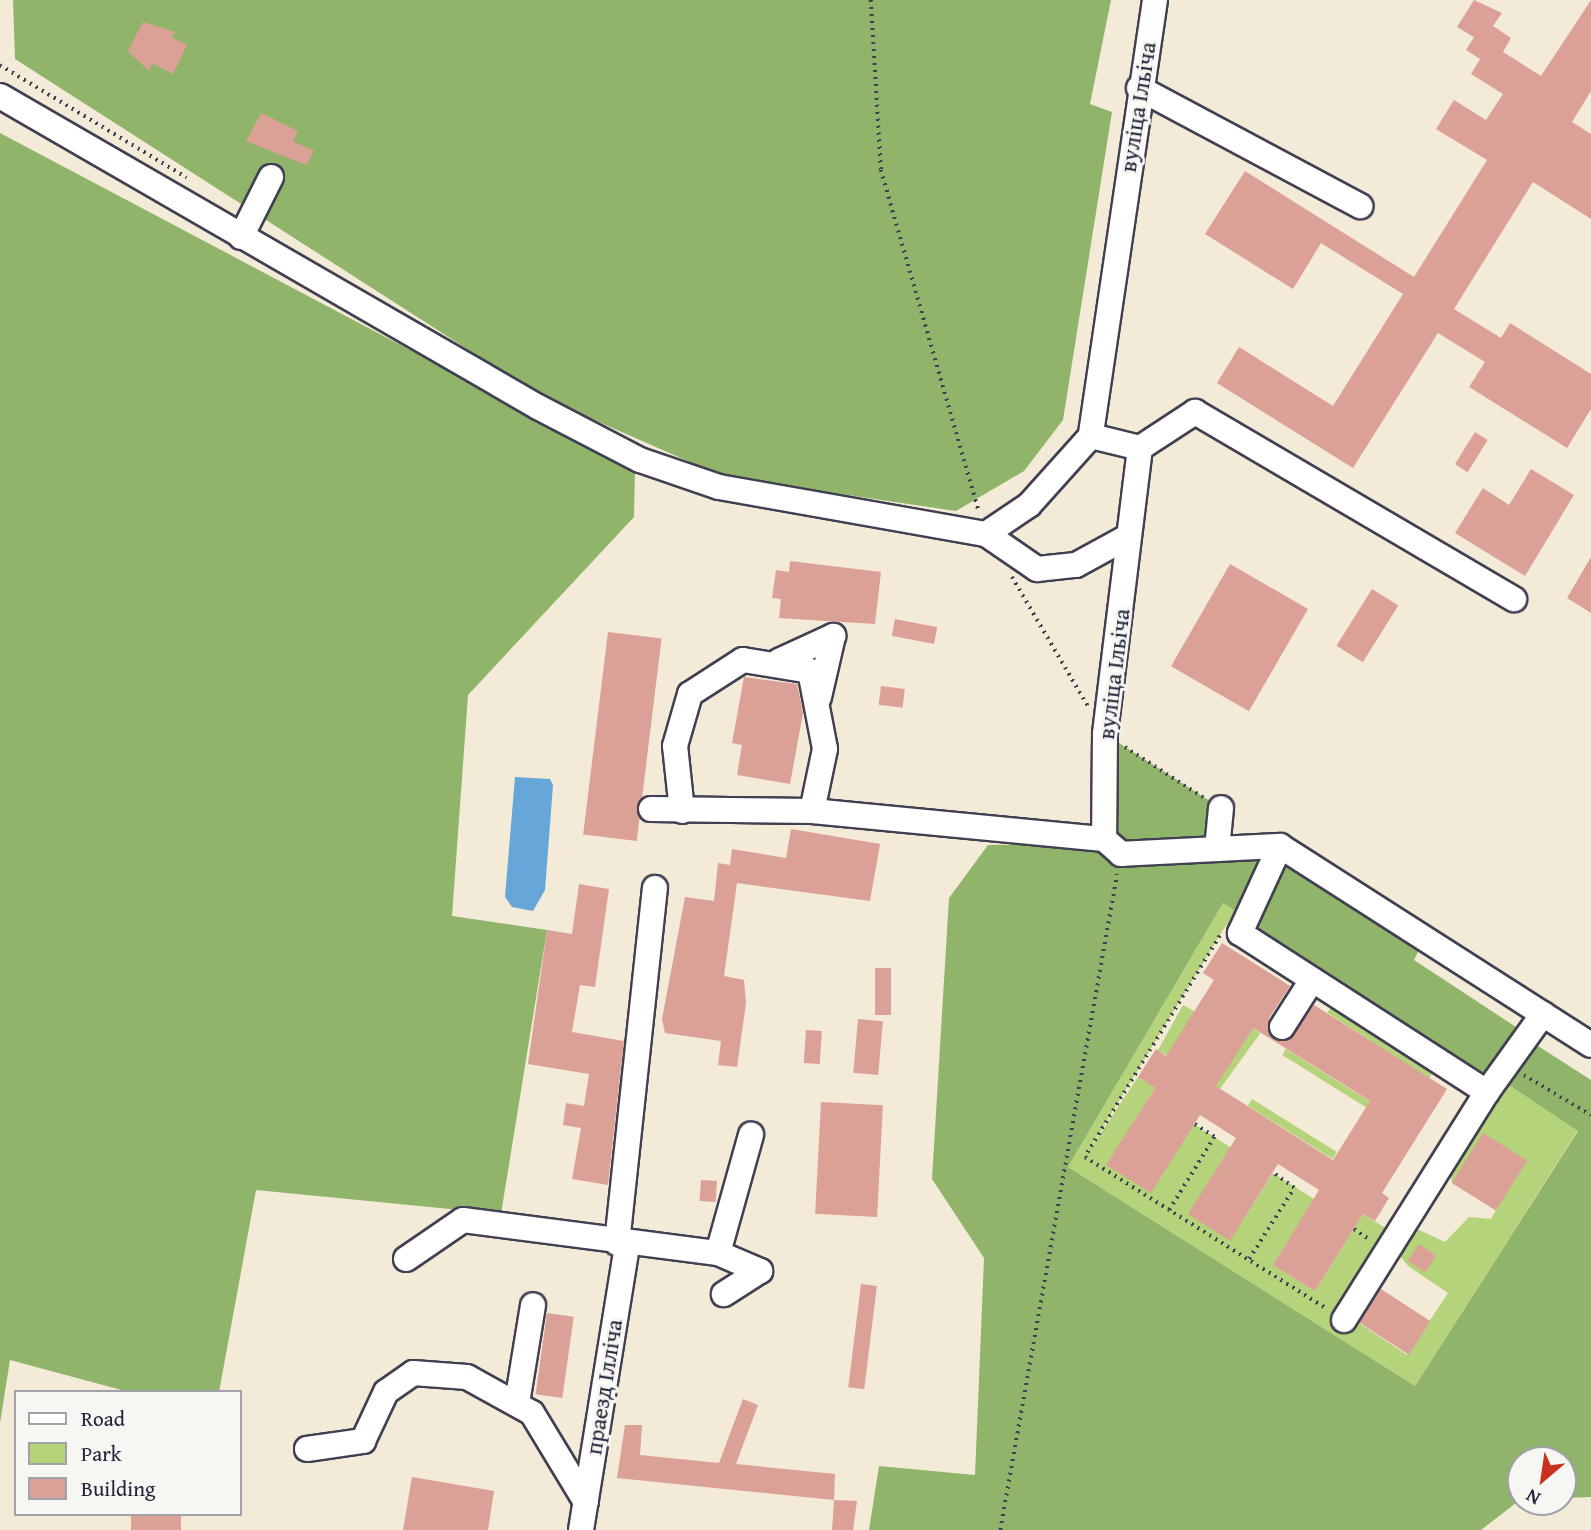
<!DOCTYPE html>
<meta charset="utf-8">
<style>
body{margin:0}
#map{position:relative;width:1591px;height:1530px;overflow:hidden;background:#f3ead8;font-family:"Gentium Book Plus",serif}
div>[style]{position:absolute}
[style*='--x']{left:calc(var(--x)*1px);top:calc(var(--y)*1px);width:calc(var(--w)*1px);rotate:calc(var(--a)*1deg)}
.green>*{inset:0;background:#b5d37a;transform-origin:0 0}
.forest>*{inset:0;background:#90b56a}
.water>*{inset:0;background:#66a6d9}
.building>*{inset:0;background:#dba196;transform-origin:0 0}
.path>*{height:3.5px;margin-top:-1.75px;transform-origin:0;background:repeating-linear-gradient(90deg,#414053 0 2px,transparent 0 7px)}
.roads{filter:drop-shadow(2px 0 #414053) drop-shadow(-2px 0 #414053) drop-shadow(0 2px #414053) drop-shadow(0 -2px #414053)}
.minor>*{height:24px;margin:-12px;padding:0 12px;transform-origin:12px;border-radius:12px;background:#fff}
span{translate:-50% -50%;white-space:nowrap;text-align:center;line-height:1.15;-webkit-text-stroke:6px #f6f6f2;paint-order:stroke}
.street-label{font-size:23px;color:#22223b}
.legend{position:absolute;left:14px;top:1390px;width:228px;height:126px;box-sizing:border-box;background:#f6f6f2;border:2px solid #a1a1a9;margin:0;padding:9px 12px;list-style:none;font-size:21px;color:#22223b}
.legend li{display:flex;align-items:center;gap:14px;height:35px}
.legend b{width:35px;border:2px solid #a1a1a9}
.north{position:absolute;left:1507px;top:1446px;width:70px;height:70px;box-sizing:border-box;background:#f6f6f2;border:2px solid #a1a1a9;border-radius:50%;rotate:209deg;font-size:19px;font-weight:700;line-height:28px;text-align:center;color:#22223b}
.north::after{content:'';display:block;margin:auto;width:24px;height:32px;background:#c8321e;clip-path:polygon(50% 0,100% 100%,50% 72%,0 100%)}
</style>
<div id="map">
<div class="green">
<i style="clip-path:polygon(1223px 903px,1246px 918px,1240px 933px,1226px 925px,1088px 1152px,1138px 1077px,1155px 1088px,1107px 1165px,1194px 1124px,1230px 1147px,1230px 1240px,1273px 1173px,1314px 1199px,1273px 1265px,1315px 1291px,1363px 1214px,1397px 1235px,1356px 1321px,1407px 1355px,1448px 1293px,1408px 1266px,1401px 1257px,1401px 1241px,1415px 1228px,1445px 1242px,1469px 1217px,1491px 1219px,1496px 1210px,1452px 1183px,1450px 1170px,1506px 1083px,1578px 1130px,1415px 1386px,1068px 1167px)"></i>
<i style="left:1335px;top:1001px;width:121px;height:14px;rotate:33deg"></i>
<i style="left:1183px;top:1005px;width:13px;height:52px;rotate:29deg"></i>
<i style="left:1253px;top:1028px;width:9px;height:69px;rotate:36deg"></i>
<i style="left:1286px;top:1049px;width:99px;height:7px;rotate:32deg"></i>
<i style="left:1252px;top:1099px;width:100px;height:8px;rotate:32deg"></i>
</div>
<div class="forest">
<i style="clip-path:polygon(13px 0,1111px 0,1090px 104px,1112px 112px,1063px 420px,1024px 471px,956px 511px,724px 477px,542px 397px,15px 59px)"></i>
<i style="clip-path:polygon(0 133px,635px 469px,634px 517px,468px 695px,452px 916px,547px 930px,501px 1214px,256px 1190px,219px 1392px,129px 1392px,10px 1360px,0 1423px)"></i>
<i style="clip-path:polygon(1105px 734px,1213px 803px,1208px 849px,1121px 854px,1104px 839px)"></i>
<i style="clip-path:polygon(1101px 844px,1276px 854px,1246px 918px,1223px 903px,1068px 1167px,1415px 1386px,1578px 1131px,1506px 1083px,1538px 1046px,1591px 1080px,1591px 1497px,1563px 1498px,1563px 1460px,1521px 1460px,1521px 1499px,1481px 1530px,869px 1530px,879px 1466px,975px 1475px,984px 1258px,932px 1179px,949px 898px,988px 845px)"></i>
<i style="clip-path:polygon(1289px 852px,1425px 938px,1414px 960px,1519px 1029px,1485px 1080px,1249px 930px)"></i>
</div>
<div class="water">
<i style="clip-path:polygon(515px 777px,550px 779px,553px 785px,545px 890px,533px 911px,512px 907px,505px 897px)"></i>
</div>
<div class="building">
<i style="clip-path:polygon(1474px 0,1502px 13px,1493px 26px,1511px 38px,1503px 52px,1541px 76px,1591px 0,1591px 91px,1572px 122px,1591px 134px,1591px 219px,1533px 182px,1454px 309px,1501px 338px,1510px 323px,1591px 374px,1591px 409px,1567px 448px,1469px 387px,1485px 362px,1438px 333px,1353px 468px,1217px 383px,1239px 347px,1333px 406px,1403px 294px,1321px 243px,1293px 289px,1205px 234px,1245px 171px,1414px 277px,1487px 160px,1436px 129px,1454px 100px,1486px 120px,1503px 94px,1471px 74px,1480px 59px,1466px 50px,1474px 37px,1457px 27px)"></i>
<i style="clip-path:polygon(143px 22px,175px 32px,172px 37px,187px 45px,173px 74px,152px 63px,149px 71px,128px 51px)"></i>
<i style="clip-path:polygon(261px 113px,298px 131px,293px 141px,314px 151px,306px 165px,246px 141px)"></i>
<i style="left:1475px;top:432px;width:15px;height:38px;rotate:32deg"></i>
<i style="clip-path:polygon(1531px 469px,1574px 495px,1525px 576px,1455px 533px,1483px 488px,1509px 505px)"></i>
<i style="clip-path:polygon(1591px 557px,1591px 613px,1567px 598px)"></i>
<i style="clip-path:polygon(790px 561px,881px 572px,875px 624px,779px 618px,781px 599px,772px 598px,776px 570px,789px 572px)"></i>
<i style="left:1230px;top:564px;width:90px;height:118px;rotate:30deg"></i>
<i style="left:1372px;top:589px;width:31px;height:67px;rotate:32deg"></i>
<i style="left:895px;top:619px;width:43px;height:17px;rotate:11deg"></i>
<i style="left:608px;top:632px;width:54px;height:204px;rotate:7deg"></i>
<i style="clip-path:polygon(744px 677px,797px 684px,803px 713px,790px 784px,737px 775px,742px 745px,732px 743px)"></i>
<i style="left:881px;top:686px;width:24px;height:19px;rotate:7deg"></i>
<i style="clip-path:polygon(791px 829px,880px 844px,870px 901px,737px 883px,724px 976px,744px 980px,746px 1003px,737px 1067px,718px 1065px,721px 1041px,665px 1033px,662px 1019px,685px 897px,714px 901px,718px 863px,730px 865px,732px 849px,786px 858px)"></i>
<i style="clip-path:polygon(579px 884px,609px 889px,595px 987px,580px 985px,572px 1032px,624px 1041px,608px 1185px,572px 1179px,581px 1128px,563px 1125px,566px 1103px,584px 1106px,589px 1074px,528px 1064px,547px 930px,572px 934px)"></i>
<i style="clip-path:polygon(evenodd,1222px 943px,1290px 986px,1269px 1018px,1275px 1040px,1289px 1040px,1314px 1005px,1447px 1089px,1382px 1193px,1389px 1198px,1375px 1221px,1363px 1214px,1315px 1291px,1273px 1265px,1319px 1190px,1278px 1164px,1230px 1241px,1188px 1214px,1236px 1138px,1200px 1115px,1151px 1193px,1106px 1165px,1155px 1088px,1138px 1077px,1156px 1049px,1166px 1056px,1214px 980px,1203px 973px,1222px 943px,1253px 1028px,1370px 1101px,1333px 1160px,1216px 1086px,1253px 1028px)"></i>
<i style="left:875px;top:968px;width:16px;height:47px"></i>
<i style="left:858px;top:1019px;width:25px;height:54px;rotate:5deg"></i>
<i style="left:806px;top:1030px;width:16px;height:33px;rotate:4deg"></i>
<i style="left:821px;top:1102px;width:62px;height:112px;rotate:3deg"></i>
<i style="left:1483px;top:1133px;width:52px;height:59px;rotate:32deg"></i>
<i style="left:701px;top:1180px;width:16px;height:21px;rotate:4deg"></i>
<i style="left:1419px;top:1244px;width:21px;height:20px;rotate:35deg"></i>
<i style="left:861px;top:1284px;width:16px;height:104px;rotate:7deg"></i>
<i style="left:1381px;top:1289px;width:59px;height:40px;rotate:33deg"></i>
<i style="left:547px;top:1313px;width:27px;height:82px;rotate:8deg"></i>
<i style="clip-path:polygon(743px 1399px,758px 1405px,736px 1464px,835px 1474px,834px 1500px,617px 1478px,625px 1425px,642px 1425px,640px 1455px,719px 1463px)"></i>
<i style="clip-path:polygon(412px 1477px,494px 1491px,488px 1530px,403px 1530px)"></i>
<i style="clip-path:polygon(834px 1500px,857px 1501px,853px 1530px,832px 1530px)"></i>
<i style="left:131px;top:1514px;width:50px;height:16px"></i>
</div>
<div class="path">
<i style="--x:871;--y:0;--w:170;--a:86.6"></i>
<i style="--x:881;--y:170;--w:355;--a:74"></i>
<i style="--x:0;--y:65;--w:218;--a:31.1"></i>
<i style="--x:1012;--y:577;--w:150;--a:59.5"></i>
<i style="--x:1125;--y:747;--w:94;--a:32.8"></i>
<i style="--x:1220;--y:936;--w:259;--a:121.4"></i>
<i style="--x:1085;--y:1157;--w:286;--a:32.1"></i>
<i style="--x:1524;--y:1075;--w:78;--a:30.8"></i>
<i style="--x:1169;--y:1210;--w:86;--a:-58.3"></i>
<i style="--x:1214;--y:1137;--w:24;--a:-147"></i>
<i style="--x:1354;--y:1229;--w:18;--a:34"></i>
<i style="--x:1249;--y:1259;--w:84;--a:-57.6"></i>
<i style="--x:1294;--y:1188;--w:26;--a:-144"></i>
<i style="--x:1000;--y:1530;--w:666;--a:-79.89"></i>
</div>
<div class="roads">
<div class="minor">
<i style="--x:1155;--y:0;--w:441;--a:98.4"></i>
<i style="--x:1091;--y:436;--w:50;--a:13.8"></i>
<i style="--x:1140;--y:448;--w:288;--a:97"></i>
<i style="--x:1105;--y:734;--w:105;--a:90.5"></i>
<i style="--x:1104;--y:839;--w:23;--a:41"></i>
<i style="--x:1121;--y:854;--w:159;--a:-2.9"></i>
<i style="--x:1280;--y:846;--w:369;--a:32.6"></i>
<i style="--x:1139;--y:88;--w:251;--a:28.1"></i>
<i style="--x:0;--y:96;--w:621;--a:30.03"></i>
<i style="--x:538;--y:407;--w:115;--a:27.5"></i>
<i style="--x:640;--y:460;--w:83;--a:18.9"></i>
<i style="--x:719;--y:487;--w:271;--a:10"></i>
<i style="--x:986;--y:534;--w:52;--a:-34"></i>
<i style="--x:1029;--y:505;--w:93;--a:-48.1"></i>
<i style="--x:241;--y:237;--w:67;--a:-63.4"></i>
<i style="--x:1140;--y:448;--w:66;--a:-33.2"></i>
<i style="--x:1195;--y:412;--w:370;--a:30.4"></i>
<i style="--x:986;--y:534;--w:62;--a:34.5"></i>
<i style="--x:1037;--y:569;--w:39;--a:-6"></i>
<i style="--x:1076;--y:565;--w:60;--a:-28.7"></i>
<i style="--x:779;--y:661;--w:60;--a:-24.8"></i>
<i style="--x:833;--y:636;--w:63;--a:102.9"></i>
<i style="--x:651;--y:809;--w:161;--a:0.7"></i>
<i style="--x:812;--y:811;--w:293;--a:5.5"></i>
<i style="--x:682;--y:811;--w:65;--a:-96.1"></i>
<i style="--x:675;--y:746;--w:54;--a:-73.9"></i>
<i style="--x:690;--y:694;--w:63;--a:-32.7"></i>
<i style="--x:743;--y:660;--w:68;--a:9.3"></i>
<i style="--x:810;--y:671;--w:79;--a:79.1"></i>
<i style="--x:825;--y:749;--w:63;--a:101.8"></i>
<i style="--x:1280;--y:846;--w:96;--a:114.7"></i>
<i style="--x:1240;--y:933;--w:294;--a:32.8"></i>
<i style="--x:1487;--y:1092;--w:96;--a:-54.3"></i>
<i style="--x:1217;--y:849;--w:41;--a:-84.4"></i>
<i style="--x:1282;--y:1027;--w:56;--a:-57.4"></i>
<i style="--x:617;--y:1243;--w:357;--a:-83.9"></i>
<i style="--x:718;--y:1253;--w:46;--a:23.2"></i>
<i style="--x:760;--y:1271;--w:43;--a:147.4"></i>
<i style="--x:406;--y:1259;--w:69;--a:-34.4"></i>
<i style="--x:463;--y:1220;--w:257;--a:7.4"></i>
<i style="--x:718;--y:1253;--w:123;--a:-74.4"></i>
<i style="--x:1344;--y:1320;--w:269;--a:-57.9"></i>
<i style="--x:517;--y:1403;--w:99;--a:-80.7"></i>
<i style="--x:307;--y:1449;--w:57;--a:-8.1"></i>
<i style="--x:363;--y:1441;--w:54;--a:-64.9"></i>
<i style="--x:386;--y:1392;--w:33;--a:-35"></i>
<i style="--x:413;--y:1373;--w:54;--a:4.2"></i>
<i style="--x:467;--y:1377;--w:74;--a:29"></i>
<i style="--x:532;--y:1413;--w:104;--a:58.8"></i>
<i style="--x:581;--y:1530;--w:289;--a:-80.8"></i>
</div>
</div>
<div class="street-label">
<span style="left:1138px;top:107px;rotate:-81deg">вуліца Ільіча</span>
<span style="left:1114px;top:674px;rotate:-83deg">вуліца Ільіча</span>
<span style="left:604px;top:1387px;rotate:-81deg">праезд Ілліча</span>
</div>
<ul class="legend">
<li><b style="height:9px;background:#fff"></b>Road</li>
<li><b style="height:19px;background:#b5d37a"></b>Park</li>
<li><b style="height:19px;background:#dba196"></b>Building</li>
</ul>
<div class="north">N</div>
</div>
